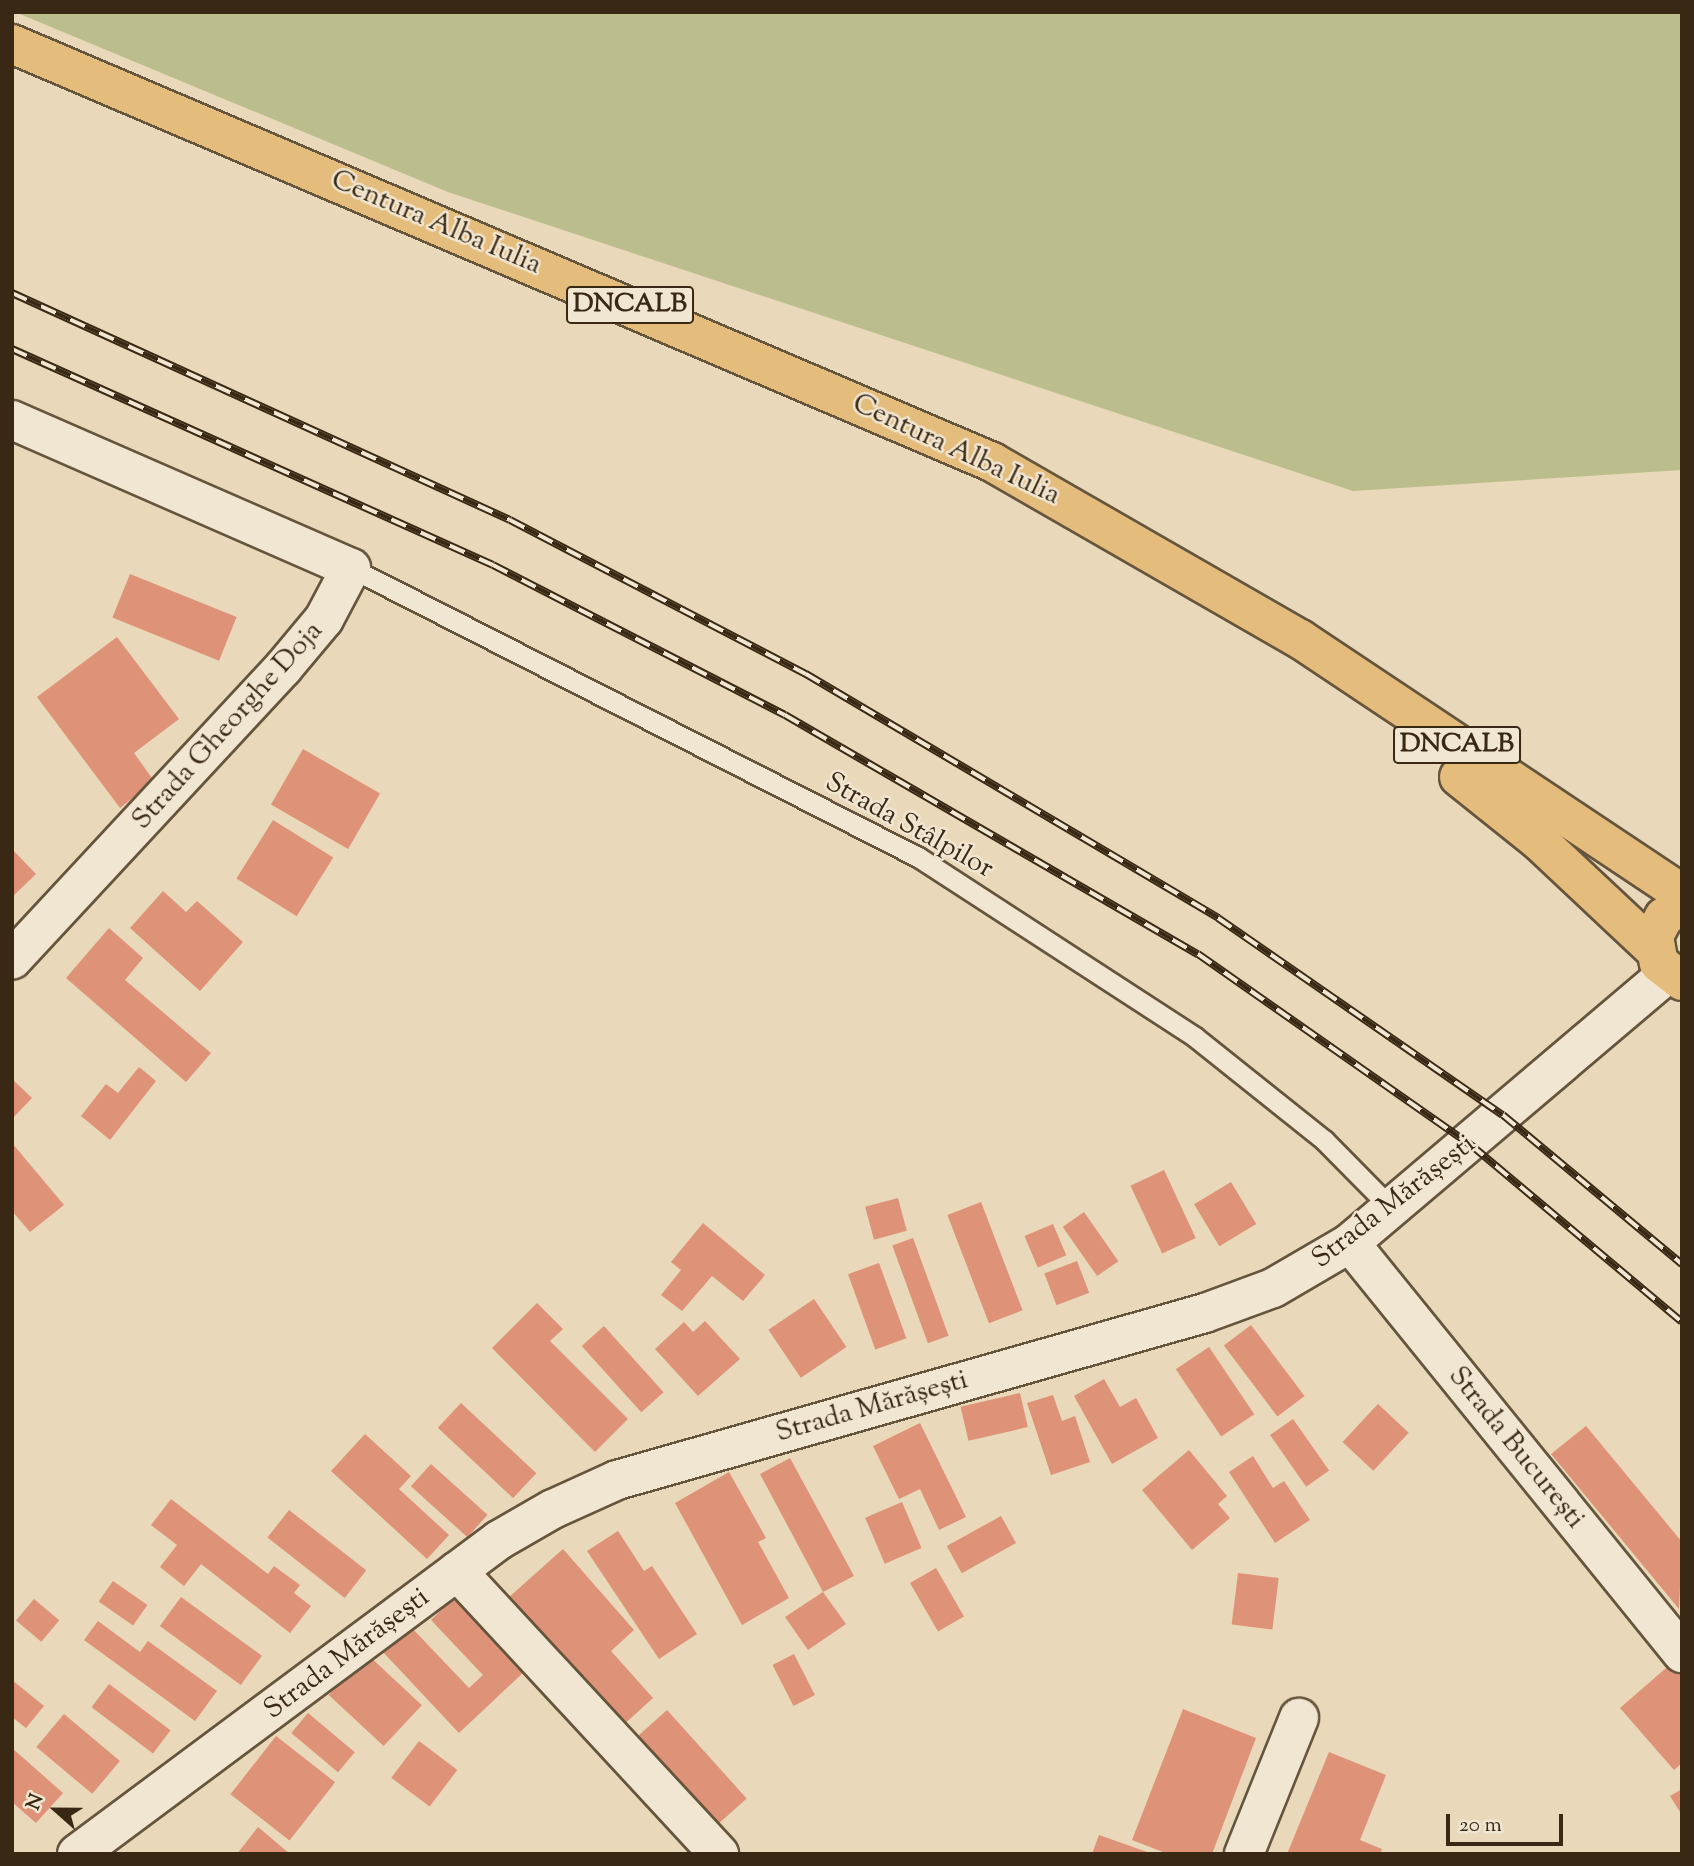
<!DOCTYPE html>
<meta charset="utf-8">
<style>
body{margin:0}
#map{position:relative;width:1694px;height:1866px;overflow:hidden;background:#e9d8b9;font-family:"Sorts Mill Goudy",serif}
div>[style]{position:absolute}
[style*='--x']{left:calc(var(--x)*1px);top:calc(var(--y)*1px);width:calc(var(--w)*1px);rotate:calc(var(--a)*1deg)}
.green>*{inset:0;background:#bbbd8c}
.building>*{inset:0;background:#de9277;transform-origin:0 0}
.roads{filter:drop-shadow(2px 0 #65553d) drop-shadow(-2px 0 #65553d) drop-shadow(0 2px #65553d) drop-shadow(0 -2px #65553d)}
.service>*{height:19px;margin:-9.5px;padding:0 9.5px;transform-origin:9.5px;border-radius:9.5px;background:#f1e6d2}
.minor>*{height:38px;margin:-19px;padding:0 19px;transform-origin:19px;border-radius:19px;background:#f1e6d2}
.tertiary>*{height:38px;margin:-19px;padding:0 19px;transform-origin:19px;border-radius:19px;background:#f1e6d2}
.secondary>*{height:38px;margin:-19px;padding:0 19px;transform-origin:19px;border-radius:19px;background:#f1e6d2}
.primary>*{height:38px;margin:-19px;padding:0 19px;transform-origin:19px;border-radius:19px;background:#e4bc7c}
.rail>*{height:8px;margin-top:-4px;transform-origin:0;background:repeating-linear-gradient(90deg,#f1e6d2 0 16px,#392914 0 32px);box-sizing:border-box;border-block:2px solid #392914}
span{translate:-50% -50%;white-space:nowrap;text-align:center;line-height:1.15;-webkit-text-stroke:5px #f1e6d2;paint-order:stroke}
.shield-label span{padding:2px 5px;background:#f1e6d2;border:2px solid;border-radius:5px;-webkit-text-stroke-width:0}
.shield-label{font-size:26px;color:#392914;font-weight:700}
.street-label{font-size:28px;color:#392914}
.frame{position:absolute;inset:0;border:14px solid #392914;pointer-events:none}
.north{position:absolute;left:21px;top:1775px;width:70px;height:70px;-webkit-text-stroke:5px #f1e6d2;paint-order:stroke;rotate:291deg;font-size:19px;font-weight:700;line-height:28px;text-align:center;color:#392914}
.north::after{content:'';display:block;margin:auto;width:24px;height:32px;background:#392914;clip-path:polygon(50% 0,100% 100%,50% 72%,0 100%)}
.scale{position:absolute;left:1446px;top:1814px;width:117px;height:32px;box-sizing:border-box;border:4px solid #392914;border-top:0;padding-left:9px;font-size:21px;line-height:24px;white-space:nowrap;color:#392914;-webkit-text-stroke:5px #f1e6d2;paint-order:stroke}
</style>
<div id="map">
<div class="green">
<i style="clip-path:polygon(15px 12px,1682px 12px,1682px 470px,1353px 491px,448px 192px)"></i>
</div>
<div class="building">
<i style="left:130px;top:574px;width:115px;height:47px;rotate:22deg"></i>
<i style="clip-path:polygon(117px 637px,179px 719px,134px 753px,154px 781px,120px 808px,37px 697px)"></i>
<i style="left:303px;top:749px;width:89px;height:64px;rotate:30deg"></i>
<i style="left:273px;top:820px;width:71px;height:69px;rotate:32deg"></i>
<i style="clip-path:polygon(12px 849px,36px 874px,12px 897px)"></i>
<i style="clip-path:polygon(163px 891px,186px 912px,197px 901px,243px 942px,200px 991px,130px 928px)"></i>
<i style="clip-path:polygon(109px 928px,143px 958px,125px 980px,211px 1053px,186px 1082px,66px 978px)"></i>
<i style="clip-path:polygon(139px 1067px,156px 1081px,110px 1140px,81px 1116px,106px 1084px,118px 1093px)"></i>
<i style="clip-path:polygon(12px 1079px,32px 1098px,12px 1119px)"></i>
<i style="clip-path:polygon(12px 1143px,64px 1205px,30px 1232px,12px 1211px)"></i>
<i style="left:1164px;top:1170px;width:75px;height:37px;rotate:65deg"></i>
<i style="left:1231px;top:1182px;width:49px;height:43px;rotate:59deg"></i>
<i style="left:898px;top:1198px;width:34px;height:34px;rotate:75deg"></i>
<i style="left:981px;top:1202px;width:116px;height:36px;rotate:69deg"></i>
<i style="left:1084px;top:1212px;width:60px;height:26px;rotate:55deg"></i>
<i style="clip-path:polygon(703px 1223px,765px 1275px,743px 1301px,712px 1276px,682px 1311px,661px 1295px,681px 1270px,671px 1262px)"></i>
<i style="left:1053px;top:1224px;width:34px;height:31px;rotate:67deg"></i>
<i style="left:913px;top:1238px;width:104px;height:22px;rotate:70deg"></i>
<i style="left:1077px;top:1261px;width:34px;height:35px;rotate:69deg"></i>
<i style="left:879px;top:1263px;width:80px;height:33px;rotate:70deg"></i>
<i style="left:814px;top:1299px;width:58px;height:55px;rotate:56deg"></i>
<i style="clip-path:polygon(537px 1303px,563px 1329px,550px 1341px,628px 1419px,595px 1452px,492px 1348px)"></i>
<i style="clip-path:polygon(705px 1321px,740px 1359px,698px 1396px,655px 1349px,684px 1322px,693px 1332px)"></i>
<i style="left:1251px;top:1325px;width:89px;height:34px;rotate:53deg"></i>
<i style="left:604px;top:1326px;width:89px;height:30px;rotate:48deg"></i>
<i style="left:1209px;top:1347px;width:81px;height:40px;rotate:56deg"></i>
<i style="clip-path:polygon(1104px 1379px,1120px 1407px,1136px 1398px,1158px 1438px,1112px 1464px,1074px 1396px)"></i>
<i style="left:1020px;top:1393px;width:35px;height:61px;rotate:77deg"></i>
<i style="clip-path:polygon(1053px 1395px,1062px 1421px,1075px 1416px,1090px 1462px,1051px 1475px,1027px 1403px)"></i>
<i style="left:461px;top:1403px;width:103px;height:34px;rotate:43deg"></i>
<i style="left:1378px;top:1404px;width:42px;height:52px;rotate:43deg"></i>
<i style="left:1293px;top:1419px;width:63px;height:28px;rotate:55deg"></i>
<i style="clip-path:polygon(920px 1423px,966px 1517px,939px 1530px,920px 1489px,899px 1499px,873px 1446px)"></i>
<i style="clip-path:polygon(1586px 1426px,1682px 1542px,1679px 1609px,1551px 1454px)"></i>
<i style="clip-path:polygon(365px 1434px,411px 1476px,399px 1489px,449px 1535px,427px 1559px,331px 1471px)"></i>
<i style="clip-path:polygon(1189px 1450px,1227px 1496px,1218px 1504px,1230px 1518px,1192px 1550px,1142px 1490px)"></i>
<i style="clip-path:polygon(1253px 1456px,1273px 1488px,1284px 1481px,1310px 1520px,1275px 1543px,1229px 1472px)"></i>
<i style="clip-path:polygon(790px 1458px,854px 1576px,823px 1592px,846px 1624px,808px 1650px,785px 1617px,823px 1592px,760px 1474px)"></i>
<i style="left:431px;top:1464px;width:76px;height:30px;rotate:42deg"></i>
<i style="clip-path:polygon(729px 1472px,766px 1538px,758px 1542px,789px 1598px,742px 1625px,675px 1503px)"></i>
<i style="clip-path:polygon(171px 1499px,268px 1574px,274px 1566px,300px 1585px,294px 1593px,311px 1606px,290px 1633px,201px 1564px,184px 1586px,160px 1567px,177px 1545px,151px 1525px)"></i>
<i style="left:902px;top:1502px;width:50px;height:40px;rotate:67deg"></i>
<i style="left:289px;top:1510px;width:98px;height:35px;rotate:38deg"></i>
<i style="left:1001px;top:1516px;width:31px;height:62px;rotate:61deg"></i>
<i style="clip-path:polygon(618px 1531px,644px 1571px,652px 1566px,697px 1634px,659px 1659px,587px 1551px)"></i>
<i style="clip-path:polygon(563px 1549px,634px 1630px,611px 1651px,653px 1698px,620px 1728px,507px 1599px)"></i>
<i style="left:936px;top:1568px;width:56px;height:30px;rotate:60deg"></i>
<i style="left:1238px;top:1573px;width:41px;height:52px;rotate:7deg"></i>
<i style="left:113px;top:1581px;width:42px;height:25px;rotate:35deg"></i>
<i style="clip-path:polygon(457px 1595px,527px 1669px,459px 1733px,383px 1652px,410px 1626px,469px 1688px,483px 1675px,431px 1620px)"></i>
<i style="left:181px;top:1597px;width:100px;height:36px;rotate:36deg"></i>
<i style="left:34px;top:1599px;width:33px;height:28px;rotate:40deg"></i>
<i style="clip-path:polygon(98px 1621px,140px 1652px,148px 1641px,217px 1691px,195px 1721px,84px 1640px)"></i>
<i style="left:367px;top:1654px;width:75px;height:56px;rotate:43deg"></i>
<i style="left:794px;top:1654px;width:46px;height:24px;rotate:63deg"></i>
<i style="clip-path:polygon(1673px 1662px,1682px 1671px,1682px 1763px,1674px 1770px,1620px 1708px)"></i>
<i style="clip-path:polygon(12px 1680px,44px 1706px,26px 1728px,12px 1717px)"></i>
<i style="left:109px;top:1684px;width:77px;height:29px;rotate:37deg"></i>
<i style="clip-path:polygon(1183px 1709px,1256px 1738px,1212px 1854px,1168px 1854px,1132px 1840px)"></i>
<i style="left:667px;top:1710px;width:119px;height:45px;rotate:48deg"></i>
<i style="left:308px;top:1713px;width:61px;height:26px;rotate:40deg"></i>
<i style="left:64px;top:1714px;width:73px;height:43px;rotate:40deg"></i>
<i style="left:276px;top:1736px;width:75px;height:74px;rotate:38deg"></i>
<i style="left:419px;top:1741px;width:48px;height:46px;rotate:37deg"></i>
<i style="clip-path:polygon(12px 1748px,63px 1793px,36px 1823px,12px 1802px)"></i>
<i style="clip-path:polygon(1329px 1752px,1386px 1775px,1360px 1840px,1382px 1849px,1380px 1854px,1287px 1854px)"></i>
<i style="clip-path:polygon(1682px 1789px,1682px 1815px,1670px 1796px)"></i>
<i style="clip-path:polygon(258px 1827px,290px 1854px,237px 1854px)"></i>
<i style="clip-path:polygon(1099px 1835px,1150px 1853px,1150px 1854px,1092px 1854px)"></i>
</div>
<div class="roads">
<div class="service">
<i style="--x:351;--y:568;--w:636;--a:27.01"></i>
<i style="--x:918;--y:857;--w:330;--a:33"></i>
<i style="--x:1195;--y:1037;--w:165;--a:38.6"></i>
<i style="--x:1324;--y:1140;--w:95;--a:45.4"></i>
</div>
<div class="minor">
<i style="--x:12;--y:420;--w:370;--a:23.6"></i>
<i style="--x:351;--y:568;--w:58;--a:117.9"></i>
<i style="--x:324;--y:619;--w:64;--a:129.9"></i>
<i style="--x:283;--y:668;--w:398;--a:132.9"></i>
<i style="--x:457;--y:1571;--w:386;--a:47.2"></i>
<i style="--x:1244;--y:1854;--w:147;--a:-68"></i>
</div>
<div class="tertiary">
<i style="--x:77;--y:1854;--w:526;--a:-36.65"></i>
<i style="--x:499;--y:1540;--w:62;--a:-29.9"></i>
<i style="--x:553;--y:1509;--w:70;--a:-24.4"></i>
<i style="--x:617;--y:1480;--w:611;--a:-15.86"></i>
<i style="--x:1205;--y:1313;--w:72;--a:-20.2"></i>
<i style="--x:1273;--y:1288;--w:89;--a:-30.3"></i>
</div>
<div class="secondary">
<i style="--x:1667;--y:974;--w:416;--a:139.7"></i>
<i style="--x:1350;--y:1243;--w:528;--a:51"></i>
</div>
<div class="primary">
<i style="--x:12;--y:44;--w:1065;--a:23.1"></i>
<i style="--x:992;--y:462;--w:355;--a:29.9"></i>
<i style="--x:1300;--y:639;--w:459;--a:33.7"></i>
<i style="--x:1459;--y:777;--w:104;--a:38.7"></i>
<i style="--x:1540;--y:842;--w:158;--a:43.2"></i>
<i style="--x:1682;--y:905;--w:22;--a:146"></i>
<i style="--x:1664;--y:917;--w:21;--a:118"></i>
<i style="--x:1654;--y:936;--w:27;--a:80"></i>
<i style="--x:1659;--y:963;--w:29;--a:38"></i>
</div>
</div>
<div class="rail">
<i style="--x:12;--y:293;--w:547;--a:24.5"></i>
<i style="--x:510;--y:520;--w:334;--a:27.5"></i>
<i style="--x:806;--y:674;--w:479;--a:30.6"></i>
<i style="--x:1218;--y:918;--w:346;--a:34.7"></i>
<i style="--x:1503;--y:1115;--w:233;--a:39.8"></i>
<i style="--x:12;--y:349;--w:527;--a:24.18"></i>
<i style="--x:493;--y:565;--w:328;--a:27.2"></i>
<i style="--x:785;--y:715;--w:477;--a:30.1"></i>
<i style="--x:1198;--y:954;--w:333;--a:35"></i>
<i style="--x:1471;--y:1145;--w:275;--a:40"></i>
</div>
<div class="shield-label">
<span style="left:630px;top:305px">DNCALB</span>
<span style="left:1457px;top:745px">DNCALB</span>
</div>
<div class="street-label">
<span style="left:436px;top:223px;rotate:23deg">Centura Alba Iulia</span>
<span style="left:956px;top:450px;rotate:25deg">Centura Alba Iulia</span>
<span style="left:228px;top:726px;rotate:-48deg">Strada Gheorghe Doja</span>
<span style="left:909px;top:826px;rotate:29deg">Strada Stâlpilor</span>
<span style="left:1394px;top:1202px;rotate:-38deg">Strada Mărășești</span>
<span style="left:872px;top:1407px;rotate:-16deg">Strada Mărășești</span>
<span style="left:1516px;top:1448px;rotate:51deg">Strada București</span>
<span style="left:347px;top:1654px;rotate:-37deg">Strada Mărășești</span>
</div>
<div class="frame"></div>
<div class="north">N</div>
<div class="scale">20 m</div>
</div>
